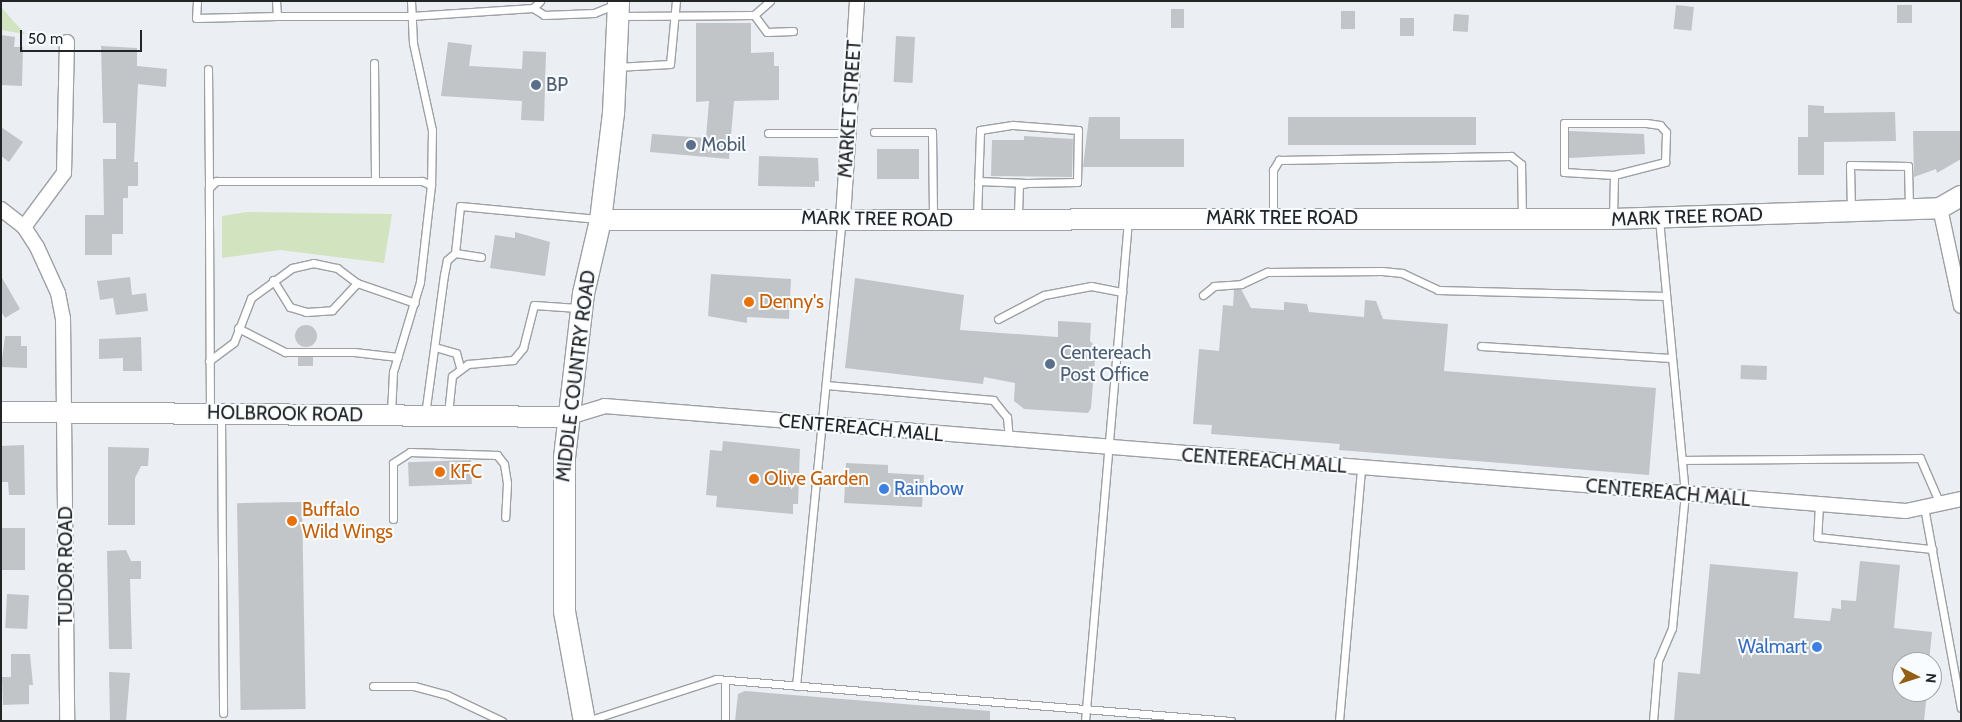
<!DOCTYPE html>
<style>
body{margin:0}
#map{position:relative;width:1962px;height:722px;overflow:hidden;background:#ebeef2;font-family:Cabin,sans-serif}
div>[style]{position:absolute}
[style*='--x']{left:calc(var(--x)*1px);top:calc(var(--y)*1px);width:calc(var(--w)*1px);rotate:calc(var(--a)*1deg)}
.green>*{inset:0;background:#d2e3c0}
.building>*{inset:0;background:#c1c5c8;transform-origin:0 0}
.round{border-radius:50%}
.roads{filter:drop-shadow(1px 0 #9da0a4) drop-shadow(-1px 0 #9da0a4) drop-shadow(0 1px #9da0a4) drop-shadow(0 -1px #9da0a4)}
.lane>*{height:7px;margin:-3.5px;padding:0 3.5px;transform-origin:3.5px;border-radius:3.5px;background:#fff}
.street>*{height:14px;margin:-7px;padding:0 7px;transform-origin:7px;border-radius:7px;background:#fff}
.secondary>*{height:20px;margin:-10px;padding:0 10px;transform-origin:10px;border-radius:10px;background:#fff}
.primary>*{height:21px;margin:-10.5px;padding:0 10.5px;transform-origin:10.5px;border-radius:10.5px;background:#fff}
.dots>*{width:14px;height:14px;translate:-50% -50%;box-sizing:border-box;border:2px solid #f9fcff;border-radius:50%}
span{translate:-50% -50%;white-space:nowrap;text-align:center;line-height:1.15;-webkit-text-stroke:4px #f9fcff;paint-order:stroke}
.service-label{font-size:19px;color:#4e5e75}
.left{translate:0 -50%;text-align:left}
.street-label{font-size:19px;color:#232425}
.food-label{font-size:19px;color:#c56008}
.shop-label{font-size:19px;color:#366cbe}
.right{translate:-100% -50%;text-align:right}
.frame{position:absolute;inset:0;border:2px solid #232425;pointer-events:none}
.north{position:absolute;left:1892px;top:652px;width:50px;height:50px;box-sizing:border-box;background:#f9fcff;border:1px solid #a3a6a8;border-radius:50%;rotate:95deg;font-size:14px;font-weight:700;line-height:20px;text-align:center;color:#232425}
.north::after{content:'';display:block;margin:auto;width:18px;height:22px;background:#935f13;clip-path:polygon(50% 0,100% 100%,50% 72%,0 100%)}
.scale{position:absolute;left:20px;top:30px;width:122px;height:22px;box-sizing:border-box;border:2px solid #232425;border-top:0;padding-left:6px;font-size:15px;line-height:18px;white-space:nowrap;color:#232425;-webkit-text-stroke:4px #f9fcff;paint-order:stroke}
</style>
<div id="map">
<div class="green">
<i style="clip-path:polygon(1px 7px,25px 34px,1px 30px)"></i>
<i style="clip-path:polygon(247px 212px,392px 214px,384px 263px,280px 250px,222px 258px,222px 216px)"></i>
</div>
<div class="building">
<i style="left:1676px;top:5px;width:18px;height:24px;rotate:6deg"></i>
<i style="left:1897px;top:5px;width:15px;height:18px"></i>
<i style="left:1171px;top:9px;width:13px;height:19px"></i>
<i style="left:1341px;top:11px;width:14px;height:18px"></i>
<i style="left:1454px;top:14px;width:15px;height:17px;rotate:4deg"></i>
<i style="left:1400px;top:18px;width:14px;height:18px"></i>
<i style="clip-path:polygon(696px 23px,751px 23px,751px 53px,774px 52px,774px 66px,779px 66px,779px 100px,734px 101px,729px 159px,650px 152px,652px 134px,706px 138px,709px 101px,696px 102px)"></i>
<i style="clip-path:polygon(1px 35px,15px 37px,14px 47px,23px 47px,22px 86px,1px 85px)"></i>
<i style="left:896px;top:36px;width:19px;height:46px;rotate:3deg"></i>
<i style="clip-path:polygon(448px 42px,472px 45px,469px 66px,522px 69px,523px 51px,546px 52px,544px 121px,521px 120px,522px 101px,441px 96px)"></i>
<i style="clip-path:polygon(101px 46px,137px 48px,137px 66px,167px 69px,166px 87px,138px 84px,134px 162px,138px 162px,138px 186px,128px 186px,128px 198px,123px 198px,123px 234px,112px 234px,112px 255px,85px 255px,85px 215px,104px 215px,103px 159px,116px 159px,116px 123px,103px 123px)"></i>
<i style="clip-path:polygon(1808px 105px,1824px 106px,1824px 113px,1895px 112px,1896px 141px,1824px 142px,1824px 175px,1798px 175px,1798px 137px,1808px 137px)"></i>
<i style="clip-path:polygon(1089px 117px,1120px 117px,1120px 139px,1184px 139px,1184px 167px,1083px 167px)"></i>
<i style="left:1476px;top:117px;width:28px;height:188px;rotate:90deg"></i>
<i style="clip-path:polygon(1px 127px,23px 142px,9px 162px,1px 156px)"></i>
<i style="clip-path:polygon(1569px 131px,1644px 134px,1645px 154px,1569px 158px)"></i>
<i style="clip-path:polygon(1913px 131px,1961px 131px,1961px 159px,1937px 173px,1936px 169px,1914px 177px)"></i>
<i style="clip-path:polygon(1024px 136px,1073px 139px,1072px 177px,991px 176px,992px 140px,1024px 140px)"></i>
<i style="left:877px;top:149px;width:42px;height:30px"></i>
<i style="clip-path:polygon(759px 156px,818px 158px,819px 181px,815px 181px,815px 187px,758px 186px)"></i>
<i style="clip-path:polygon(515px 232px,550px 242px,545px 276px,490px 268px,495px 235px,515px 238px)"></i>
<i style="clip-path:polygon(711px 274px,791px 279px,789px 319px,747px 317px,747px 323px,708px 316px)"></i>
<i style="clip-path:polygon(1px 276px,20px 309px,5px 318px,1px 311px)"></i>
<i style="clip-path:polygon(130px 277px,132px 295px,146px 293px,148px 311px,116px 315px,113px 298px,100px 300px,97px 281px)"></i>
<i style="clip-path:polygon(855px 278px,964px 295px,960px 330px,1058px 337px,1058px 321px,1091px 323px,1090px 341px,1096px 347px,1091px 408px,1088px 413px,1024px 409px,1014px 401px,1015px 383px,984px 377px,983px 384px,845px 368px)"></i>
<i style="clip-path:polygon(1241px 289px,1251px 308px,1284px 310px,1284px 302px,1307px 304px,1309px 312px,1364px 317px,1365px 300px,1376px 301px,1383px 319px,1448px 324px,1444px 371px,1656px 388px,1649px 475px,1339px 450px,1340px 444px,1211px 434px,1212px 425px,1193px 424px,1199px 349px,1219px 351px,1223px 305px,1233px 306px,1234px 290px)"></i>
<i class="round" style="left:295px;top:325px;width:22px;height:22px"></i>
<i style="clip-path:polygon(5px 336px,21px 336px,21px 346px,27px 346px,27px 368px,1px 367px)"></i>
<i style="clip-path:polygon(141px 337px,142px 371px,123px 371px,123px 358px,99px 359px,99px 339px)"></i>
<i style="left:298px;top:357px;width:15px;height:9px"></i>
<i style="left:1741px;top:365px;width:26px;height:14px;rotate:2deg"></i>
<i style="clip-path:polygon(723px 441px,800px 449px,798px 504px,793px 504px,793px 514px,716px 507px,717px 496px,706px 495px,710px 450px,722px 451px)"></i>
<i style="clip-path:polygon(24px 445px,25px 495px,9px 495px,8px 482px,1px 482px,1px 446px)"></i>
<i style="clip-path:polygon(108px 447px,149px 448px,148px 466px,141px 466px,135px 478px,135px 525px,108px 525px)"></i>
<i style="left:471px;top:460px;width:24px;height:63px;rotate:88deg"></i>
<i style="clip-path:polygon(846px 463px,888px 465px,888px 473px,924px 475px,922px 507px,844px 503px)"></i>
<i style="left:302px;top:502px;width:207px;height:65px;rotate:89deg"></i>
<i style="left:2px;top:528px;width:23px;height:42px"></i>
<i style="clip-path:polygon(126px 550px,131px 561px,141px 561px,141px 579px,130px 579px,132px 649px,109px 649px,107px 551px)"></i>
<i style="clip-path:polygon(1860px 561px,1900px 565px,1894px 628px,1932px 632px,1929px 662px,1902px 662px,1902px 692px,1927px 692px,1924px 721px,1674px 721px,1678px 672px,1700px 674px,1710px 564px,1798px 572px,1794px 618px,1830px 621px,1832px 608px,1841px 609px,1841px 600px,1856px 601px)"></i>
<i style="left:7px;top:594px;width:22px;height:34px;rotate:3deg"></i>
<i style="clip-path:polygon(11px 654px,30px 654px,33px 685px,29px 685px,29px 704px,3px 705px,2px 677px,11px 677px)"></i>
<i style="clip-path:polygon(109px 672px,130px 673px,126px 721px,110px 721px)"></i>
<i style="clip-path:polygon(745px 691px,990px 711px,990px 721px,735px 721px,738px 694px)"></i>
</div>
<div class="roads">
<div class="lane">
<i style="--x:197;--y:1;--w:17;--a:93"></i>
<i style="--x:196;--y:18;--w:81;--a:-1.4"></i>
<i style="--x:276;--y:1;--w:15;--a:86"></i>
<i style="--x:277;--y:16;--w:134;--a:0"></i>
<i style="--x:411;--y:16;--w:122;--a:-3.8"></i>
<i style="--x:533;--y:8;--w:13;--a:32"></i>
<i style="--x:544;--y:15;--w:50;--a:-2.3"></i>
<i style="--x:594;--y:13;--w:22;--a:-22"></i>
<i style="--x:411;--y:1;--w:42;--a:87.3"></i>
<i style="--x:413;--y:43;--w:89;--a:77.7"></i>
<i style="--x:432;--y:130;--w:55;--a:91"></i>
<i style="--x:533;--y:8;--w:10;--a:-45"></i>
<i style="--x:754;--y:15;--w:21;--a:-41"></i>
<i style="--x:621;--y:16;--w:133;--a:-0.4"></i>
<i style="--x:754;--y:15;--w:21;--a:53"></i>
<i style="--x:767;--y:32;--w:26;--a:-2"></i>
<i style="--x:374;--y:63;--w:118;--a:89.5"></i>
<i style="--x:616;--y:67;--w:54;--a:-3.2"></i>
<i style="--x:670;--y:64;--w:63;--a:-84.6"></i>
<i style="--x:208;--y:69;--w:119;--a:89.5"></i>
<i style="--x:874;--y:132;--w:58;--a:0"></i>
<i style="--x:932;--y:132;--w:87;--a:89.3"></i>
<i style="--x:768;--y:133;--w:81;--a:0"></i>
<i style="--x:978;--y:181;--w:49;--a:2.3"></i>
<i style="--x:1027;--y:183;--w:8;--a:166"></i>
<i style="--x:1019;--y:185;--w:32;--a:92"></i>
<i style="--x:1851;--y:210;--w:45;--a:-91.3"></i>
<i style="--x:1850;--y:165;--w:58;--a:1"></i>
<i style="--x:1908;--y:166;--w:41;--a:88.6"></i>
<i style="--x:1273;--y:217;--w:47;--a:-90"></i>
<i style="--x:1273;--y:170;--w:12;--a:-59"></i>
<i style="--x:1279;--y:160;--w:232;--a:-1"></i>
<i style="--x:1511;--y:156;--w:13;--a:39"></i>
<i style="--x:1521;--y:164;--w:54;--a:88.9"></i>
<i style="--x:1613;--y:217;--w:42;--a:-88.6"></i>
<i style="--x:1614;--y:175;--w:53;--a:-14.3"></i>
<i style="--x:1665;--y:162;--w:30;--a:-88"></i>
<i style="--x:1666;--y:132;--w:9;--a:-131"></i>
<i style="--x:1660;--y:125;--w:14;--a:-172"></i>
<i style="--x:1646;--y:123;--w:82;--a:180"></i>
<i style="--x:1564;--y:123;--w:49;--a:90"></i>
<i style="--x:1564;--y:172;--w:50;--a:3.4"></i>
<i style="--x:977;--y:218;--w:88;--a:-88"></i>
<i style="--x:980;--y:130;--w:33;--a:-9"></i>
<i style="--x:1013;--y:125;--w:65;--a:4.4"></i>
<i style="--x:1078;--y:130;--w:52;--a:91.1"></i>
<i style="--x:1077;--y:182;--w:50;--a:178.9"></i>
<i style="--x:481;--y:257;--w:26;--a:-171"></i>
<i style="--x:455;--y:253;--w:47;--a:-83.9"></i>
<i style="--x:460;--y:206;--w:138;--a:5.4"></i>
<i style="--x:273;--y:280;--w:32;--a:58"></i>
<i style="--x:290;--y:307;--w:17;--a:17"></i>
<i style="--x:306;--y:312;--w:26;--a:-4"></i>
<i style="--x:332;--y:310;--w:37;--a:-47"></i>
<i style="--x:1203;--y:295;--w:14;--a:-39"></i>
<i style="--x:1214;--y:286;--w:27;--a:-4"></i>
<i style="--x:1241;--y:284;--w:29;--a:-25"></i>
<i style="--x:1267;--y:272;--w:115;--a:-0.5"></i>
<i style="--x:1382;--y:271;--w:20;--a:6"></i>
<i style="--x:1402;--y:273;--w:40;--a:25"></i>
<i style="--x:1438;--y:290;--w:227;--a:1.5"></i>
<i style="--x:998;--y:319;--w:52;--a:-27.6"></i>
<i style="--x:1044;--y:295;--w:48;--a:-10.8"></i>
<i style="--x:1091;--y:286;--w:32;--a:11"></i>
<i style="--x:238;--y:328;--w:53;--a:27.1"></i>
<i style="--x:285;--y:352;--w:69;--a:0"></i>
<i style="--x:354;--y:352;--w:44;--a:6.5"></i>
<i style="--x:1481;--y:346;--w:190;--a:3.6"></i>
<i style="--x:435;--y:347;--w:22;--a:16"></i>
<i style="--x:456;--y:353;--w:15;--a:74"></i>
<i style="--x:209;--y:361;--w:31;--a:-37"></i>
<i style="--x:234;--y:342;--w:47;--a:-68.9"></i>
<i style="--x:251;--y:298;--w:51;--a:-36.2"></i>
<i style="--x:292;--y:268;--w:22;--a:-13"></i>
<i style="--x:313;--y:263;--w:25;--a:12"></i>
<i style="--x:337;--y:268;--w:25;--a:37"></i>
<i style="--x:357;--y:283;--w:61;--a:19"></i>
<i style="--x:826;--y:385;--w:168;--a:5.1"></i>
<i style="--x:993;--y:400;--w:22;--a:51"></i>
<i style="--x:1007;--y:417;--w:22;--a:85"></i>
<i style="--x:210;--y:412;--w:224;--a:-90.3"></i>
<i style="--x:209;--y:188;--w:10;--a:-45"></i>
<i style="--x:216;--y:181;--w:206;--a:0"></i>
<i style="--x:422;--y:181;--w:10;--a:24"></i>
<i style="--x:431;--y:185;--w:98;--a:96.5"></i>
<i style="--x:420;--y:282;--w:94;--a:106.7"></i>
<i style="--x:393;--y:372;--w:41;--a:92.8"></i>
<i style="--x:448;--y:414;--w:38;--a:-84"></i>
<i style="--x:452;--y:376;--w:20;--a:-37"></i>
<i style="--x:468;--y:364;--w:45;--a:-5.1"></i>
<i style="--x:513;--y:360;--w:16;--a:-50"></i>
<i style="--x:523;--y:348;--w:44;--a:-75.7"></i>
<i style="--x:534;--y:305;--w:44;--a:3.9"></i>
<i style="--x:425;--y:415;--w:141;--a:-82.3"></i>
<i style="--x:444;--y:275;--w:15;--a:-79"></i>
<i style="--x:447;--y:260;--w:11;--a:-41"></i>
<i style="--x:221;--y:416;--w:297;--a:89.6"></i>
<i style="--x:1682;--y:460;--w:238;--a:-0.5"></i>
<i style="--x:1920;--y:458;--w:50;--a:66.5"></i>
<i style="--x:1819;--y:504;--w:33;--a:93"></i>
<i style="--x:1817;--y:537;--w:116;--a:6"></i>
<i style="--x:1924;--y:507;--w:204;--a:79.6"></i>
<i style="--x:393;--y:519;--w:56;--a:-90"></i>
<i style="--x:393;--y:463;--w:20;--a:-33"></i>
<i style="--x:410;--y:452;--w:87;--a:2"></i>
<i style="--x:497;--y:455;--w:11;--a:52"></i>
<i style="--x:504;--y:464;--w:19;--a:81"></i>
<i style="--x:507;--y:483;--w:34;--a:93"></i>
<i style="--x:725;--y:680;--w:41;--a:90"></i>
<i style="--x:373;--y:686;--w:41;--a:0"></i>
<i style="--x:414;--y:686;--w:34;--a:15"></i>
<i style="--x:447;--y:695;--w:61;--a:25.3"></i>
<i style="--x:796;--y:686;--w:467;--a:-84.4"></i>
<i style="--x:587;--y:721;--w:136;--a:-18"></i>
<i style="--x:716;--y:679;--w:517;--a:4.66"></i>
<i style="--x:1085;--y:721;--w:503;--a:-85.09"></i>
<i style="--x:1339;--y:721;--w:253;--a:-85"></i>
<i style="--x:1653;--y:721;--w:60;--a:-85.2"></i>
<i style="--x:1658;--y:661;--w:36;--a:-67"></i>
<i style="--x:1672;--y:628;--w:135;--a:-84.5"></i>
<i style="--x:1685;--y:494;--w:276;--a:-95.4"></i>
</div>
<div class="street">
<i style="--x:1940;--y:208;--w:100;--a:77.9"></i>
<i style="--x:1;--y:209;--w:29;--a:38"></i>
<i style="--x:24;--y:227;--w:24;--a:57"></i>
<i style="--x:37;--y:247;--w:51;--a:65.5"></i>
<i style="--x:58;--y:293;--w:25;--a:79"></i>
<i style="--x:63;--y:318;--w:403;--a:89.4"></i>
<i style="--x:843;--y:218;--w:217;--a:-86.3"></i>
<i style="--x:24;--y:227;--w:67;--a:-53.5"></i>
<i style="--x:64;--y:173;--w:131;--a:-88.7"></i>
<i style="--x:569;--y:417;--w:37;--a:-17"></i>
<i style="--x:604;--y:406;--w:1306;--a:4.61"></i>
<i style="--x:1906;--y:511;--w:56;--a:-12.3"></i>
</div>
<div class="secondary">
<i style="--x:600;--y:220;--w:1013;--a:-0.06"></i>
<i style="--x:1613;--y:219;--w:327;--a:-1.9"></i>
<i style="--x:1940;--y:208;--w:24;--a:-30"></i>
<i style="--x:1;--y:412;--w:568;--a:0.5"></i>
</div>
<div class="primary">
<i style="--x:584;--y:721;--w:112;--a:-100.3"></i>
<i style="--x:564;--y:611;--w:154;--a:-90"></i>
<i style="--x:564;--y:457;--w:165;--a:-83.4"></i>
<i style="--x:583;--y:293;--w:75;--a:-76.9"></i>
<i style="--x:600;--y:220;--w:108;--a:-83.1"></i>
<i style="--x:613;--y:113;--w:112;--a:-87.4"></i>
</div>
</div>
<div class="dots">
<i style="left:536px;top:85px;background:#5c6f8a"></i>
<i style="left:691px;top:145px;background:#5c6f8a"></i>
<i style="left:749px;top:302px;background:#e8710a"></i>
<i style="left:1050px;top:364px;background:#5c6f8a"></i>
<i style="left:440px;top:472px;background:#e8710a"></i>
<i style="left:754px;top:479px;background:#e8710a"></i>
<i style="left:884px;top:489px;background:#3f7fe0"></i>
<i style="left:292px;top:521px;background:#e8710a"></i>
<i style="left:1817px;top:647px;background:#3f7fe0"></i>
</div>
<div class="service-label">
<span class="left" style="left:546px;top:85px">BP</span>
<span class="left" style="left:701px;top:145px">Mobil</span>
<span class="left" style="left:1060px;top:364px">Centereach<br>Post Office</span>
</div>
<div class="street-label">
<span style="left:850px;top:109px;rotate:-86deg">MARKET STREET</span>
<span style="left:1687px;top:217px;rotate:-2deg">MARK TREE ROAD</span>
<span style="left:1282px;top:218px">MARK TREE ROAD</span>
<span style="left:877px;top:219px;rotate:1deg">MARK TREE ROAD</span>
<span style="left:576px;top:376px;rotate:-83deg">MIDDLE COUNTRY ROAD</span>
<span style="left:285px;top:414px;rotate:1deg">HOLBROOK ROAD</span>
<span style="left:861px;top:428px;rotate:5deg">CENTEREACH MALL</span>
<span style="left:1264px;top:461px;rotate:4deg">CENTEREACH MALL</span>
<span style="left:1668px;top:493px;rotate:5deg">CENTEREACH MALL</span>
<span style="left:66px;top:566px;rotate:-90deg">TUDOR ROAD</span>
</div>
<div class="food-label">
<span class="left" style="left:759px;top:302px">Denny's</span>
<span class="left" style="left:450px;top:472px">KFC</span>
<span class="left" style="left:764px;top:479px">Olive Garden</span>
<span class="left" style="left:302px;top:521px">Buffalo<br>Wild Wings</span>
</div>
<div class="shop-label">
<span class="left" style="left:894px;top:489px">Rainbow</span>
<span class="right" style="left:1807px;top:647px">Walmart</span>
</div>
<div class="frame"></div>
<div class="north">N</div>
<div class="scale">50 m</div>
</div>
